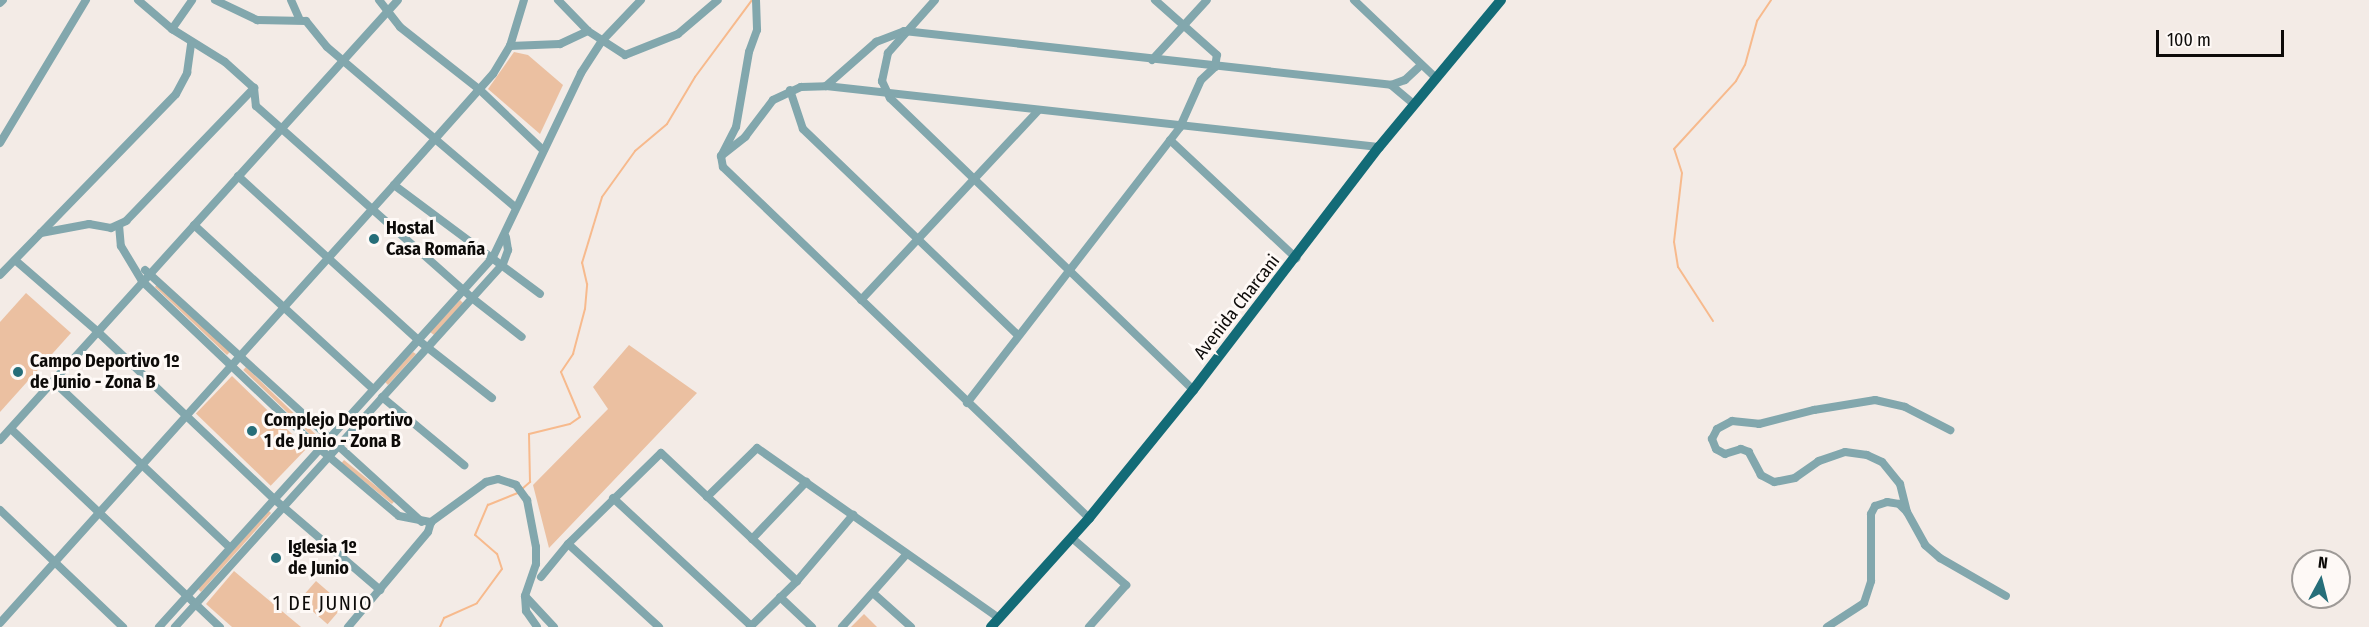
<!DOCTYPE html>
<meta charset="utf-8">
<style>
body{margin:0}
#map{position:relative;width:2369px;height:627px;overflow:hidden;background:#f3ebe6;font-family:"Fira Sans Condensed",sans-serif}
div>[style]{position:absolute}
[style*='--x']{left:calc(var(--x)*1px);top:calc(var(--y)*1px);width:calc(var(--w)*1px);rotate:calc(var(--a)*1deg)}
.green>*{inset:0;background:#ebc0a1;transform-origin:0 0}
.stream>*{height:2px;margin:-1px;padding:0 1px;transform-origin:1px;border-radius:1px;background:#f7ba8d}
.minor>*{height:8px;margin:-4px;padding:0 4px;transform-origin:4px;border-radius:4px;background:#82a7ad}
.major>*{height:10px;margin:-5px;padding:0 5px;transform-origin:5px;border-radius:5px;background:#136b77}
.dots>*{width:16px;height:16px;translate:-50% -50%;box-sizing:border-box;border:3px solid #fef9f6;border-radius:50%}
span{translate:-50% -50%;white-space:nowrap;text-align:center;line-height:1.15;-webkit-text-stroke:6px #fef9f6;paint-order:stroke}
.poi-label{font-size:18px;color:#0d0b09;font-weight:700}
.left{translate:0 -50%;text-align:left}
.street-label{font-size:18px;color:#0d0b09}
.neighbourhood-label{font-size:20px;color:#0d0b09;letter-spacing:1.5px}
.north{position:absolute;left:2291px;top:549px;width:60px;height:60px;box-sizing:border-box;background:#fef9f6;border:2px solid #9e9a97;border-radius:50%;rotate:7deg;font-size:16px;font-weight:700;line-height:24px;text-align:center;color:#0d0b09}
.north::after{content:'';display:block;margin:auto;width:21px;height:27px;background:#266e79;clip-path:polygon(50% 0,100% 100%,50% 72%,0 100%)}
.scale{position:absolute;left:2156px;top:30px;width:128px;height:27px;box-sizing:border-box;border:3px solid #0d0b09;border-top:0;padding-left:8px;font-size:18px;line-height:21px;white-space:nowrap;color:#0d0b09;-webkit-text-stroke:4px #fef9f6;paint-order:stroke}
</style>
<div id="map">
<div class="green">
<i style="clip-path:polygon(514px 52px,528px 55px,563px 85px,540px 134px,488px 89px)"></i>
<i style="clip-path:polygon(157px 284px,230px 352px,227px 355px,155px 287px)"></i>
<i style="clip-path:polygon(26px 293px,71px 333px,0 412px,0 322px)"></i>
<i style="clip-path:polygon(460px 300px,463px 303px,434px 335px,430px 332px)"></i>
<i style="clip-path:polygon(629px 345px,697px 393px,549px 548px,533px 485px,608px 409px,593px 387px)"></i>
<i style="clip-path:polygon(413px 352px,416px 354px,388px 385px,385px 382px)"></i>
<i style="left:246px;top:367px;width:100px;height:4px;rotate:44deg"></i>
<i style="left:232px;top:376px;width:104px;height:52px;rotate:44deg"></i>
<i style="left:344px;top:460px;width:65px;height:4px;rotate:39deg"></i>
<i style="clip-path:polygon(269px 511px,271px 513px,201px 592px,198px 589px)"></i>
<i style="clip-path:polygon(234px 571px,301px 627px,232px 627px,206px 604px)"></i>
<i style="left:316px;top:581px;width:37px;height:25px;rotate:41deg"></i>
<i style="clip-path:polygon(864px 614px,877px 627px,851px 627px)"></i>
</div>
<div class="stream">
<i style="--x:1713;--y:321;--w:64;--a:-122.9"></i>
<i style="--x:1678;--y:267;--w:25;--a:-99"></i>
<i style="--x:1674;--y:242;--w:69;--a:-83.4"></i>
<i style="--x:1682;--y:173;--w:25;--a:-108"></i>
<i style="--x:1674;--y:149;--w:92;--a:-47.6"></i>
<i style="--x:1736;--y:81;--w:18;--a:-61"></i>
<i style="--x:1745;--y:65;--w:46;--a:-74.7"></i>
<i style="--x:1757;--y:21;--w:25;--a:-56"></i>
<i style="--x:522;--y:489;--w:11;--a:-41"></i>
<i style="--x:530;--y:482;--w:48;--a:-91.2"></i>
<i style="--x:529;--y:434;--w:42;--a:-13.7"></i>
<i style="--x:570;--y:424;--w:12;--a:-35"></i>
<i style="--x:580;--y:417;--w:49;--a:-112.9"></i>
<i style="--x:561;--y:372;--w:22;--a:-56"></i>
<i style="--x:573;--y:354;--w:47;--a:-75.1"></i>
<i style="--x:585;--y:309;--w:25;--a:-85"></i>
<i style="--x:587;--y:284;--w:22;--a:-103"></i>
<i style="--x:582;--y:263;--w:69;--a:-73.1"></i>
<i style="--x:602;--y:197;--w:57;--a:-54.3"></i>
<i style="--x:635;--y:151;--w:42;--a:-40.2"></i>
<i style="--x:667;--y:124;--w:55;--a:-59.2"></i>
<i style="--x:695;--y:77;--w:96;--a:-53.5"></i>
<i style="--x:440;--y:627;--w:10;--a:-66"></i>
<i style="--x:444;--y:618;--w:36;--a:-24"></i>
<i style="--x:477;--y:603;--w:42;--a:-53.7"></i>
<i style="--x:502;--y:569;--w:16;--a:-108"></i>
<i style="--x:497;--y:554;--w:29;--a:-139"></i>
<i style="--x:475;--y:535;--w:33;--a:-67"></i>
<i style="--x:488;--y:505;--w:32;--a:-22"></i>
</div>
<div class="minor">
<i style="--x:138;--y:0;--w:45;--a:40.5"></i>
<i style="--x:172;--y:29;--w:62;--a:31.9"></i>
<i style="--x:225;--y:62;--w:39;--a:42"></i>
<i style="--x:215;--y:0;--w:47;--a:25.5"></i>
<i style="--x:257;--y:20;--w:49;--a:1.2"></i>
<i style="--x:306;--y:21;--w:33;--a:51"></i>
<i style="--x:327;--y:47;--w:247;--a:40.4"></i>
<i style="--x:291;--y:0;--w:20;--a:66"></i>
<i style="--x:379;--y:0;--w:34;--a:52"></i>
<i style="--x:400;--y:27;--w:102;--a:38.2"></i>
<i style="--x:480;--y:90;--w:86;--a:43.6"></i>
<i style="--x:558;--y:0;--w:43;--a:45.9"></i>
<i style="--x:588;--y:31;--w:44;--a:33"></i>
<i style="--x:625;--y:55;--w:57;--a:-21.6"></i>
<i style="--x:678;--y:34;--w:52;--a:-40.4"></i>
<i style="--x:756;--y:0;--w:30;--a:88"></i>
<i style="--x:757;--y:30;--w:23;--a:110"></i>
<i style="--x:749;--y:52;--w:76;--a:99.8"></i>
<i style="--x:736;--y:127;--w:33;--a:117"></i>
<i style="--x:721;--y:156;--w:11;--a:80"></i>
<i style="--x:723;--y:167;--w:507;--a:43.8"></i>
<i style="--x:935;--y:0;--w:71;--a:131.6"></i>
<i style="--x:888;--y:53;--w:29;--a:102"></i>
<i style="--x:882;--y:81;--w:19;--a:65"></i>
<i style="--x:890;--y:98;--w:421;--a:43.9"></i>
<i style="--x:1354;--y:0;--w:113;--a:43.6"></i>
<i style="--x:0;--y:3;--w:4;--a:-45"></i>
<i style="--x:172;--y:29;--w:35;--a:-55"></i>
<i style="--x:510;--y:46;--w:50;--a:-2.3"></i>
<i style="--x:560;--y:44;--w:31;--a:-25"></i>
<i style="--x:1152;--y:60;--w:81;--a:-47.5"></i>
<i style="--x:1391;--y:85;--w:30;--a:40"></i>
<i style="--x:826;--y:86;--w:67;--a:-41.3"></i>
<i style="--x:876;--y:42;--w:30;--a:-21"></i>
<i style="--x:904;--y:31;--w:490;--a:6.3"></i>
<i style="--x:1391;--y:85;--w:15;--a:-20"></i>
<i style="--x:1405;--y:80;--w:22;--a:-43"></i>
<i style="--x:254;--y:88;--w:18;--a:84"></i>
<i style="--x:256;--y:106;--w:289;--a:41.6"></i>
<i style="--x:472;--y:298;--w:63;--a:38"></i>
<i style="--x:790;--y:90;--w:41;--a:71.6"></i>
<i style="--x:803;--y:129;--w:298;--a:43.8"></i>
<i style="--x:1170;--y:140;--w:173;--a:43.1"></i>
<i style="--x:0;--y:143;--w:167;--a:-59"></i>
<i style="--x:721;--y:156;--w:31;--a:-38"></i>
<i style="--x:745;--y:137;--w:46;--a:-52.9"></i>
<i style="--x:773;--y:100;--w:31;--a:-25"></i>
<i style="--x:801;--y:87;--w:25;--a:-2"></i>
<i style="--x:826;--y:86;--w:556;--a:6.29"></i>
<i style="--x:238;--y:176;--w:244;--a:42.3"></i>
<i style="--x:418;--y:340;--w:94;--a:38.1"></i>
<i style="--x:394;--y:185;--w:149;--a:-48.3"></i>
<i style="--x:493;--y:74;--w:33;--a:-59"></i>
<i style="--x:510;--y:46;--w:48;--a:-73.1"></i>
<i style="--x:119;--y:225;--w:21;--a:85"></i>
<i style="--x:121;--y:246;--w:41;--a:59"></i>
<i style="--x:142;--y:281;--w:237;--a:43.5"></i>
<i style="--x:314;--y:444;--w:111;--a:40.3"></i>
<i style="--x:399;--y:516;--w:33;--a:11"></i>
<i style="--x:431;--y:522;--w:68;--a:-36"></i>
<i style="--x:486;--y:482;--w:12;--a:-14"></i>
<i style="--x:498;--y:479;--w:19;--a:18"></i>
<i style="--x:516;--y:485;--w:19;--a:54"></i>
<i style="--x:527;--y:500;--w:48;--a:79.2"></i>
<i style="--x:536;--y:547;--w:17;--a:90"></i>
<i style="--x:536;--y:564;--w:34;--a:109"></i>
<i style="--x:525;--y:596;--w:15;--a:86"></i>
<i style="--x:526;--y:611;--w:19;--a:55"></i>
<i style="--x:194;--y:225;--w:243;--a:42.5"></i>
<i style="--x:41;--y:233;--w:49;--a:-10.6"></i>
<i style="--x:89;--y:224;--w:22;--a:10"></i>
<i style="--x:111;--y:228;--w:17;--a:-25"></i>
<i style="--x:126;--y:221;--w:185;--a:-46.1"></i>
<i style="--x:15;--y:260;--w:110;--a:40.9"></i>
<i style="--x:98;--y:332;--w:243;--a:43.5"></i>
<i style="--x:274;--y:499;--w:140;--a:40.6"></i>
<i style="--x:145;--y:270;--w:374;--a:42.3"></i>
<i style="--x:0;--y:275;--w:252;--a:-45.8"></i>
<i style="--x:176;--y:94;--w:24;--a:-62"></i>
<i style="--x:187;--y:73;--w:30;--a:-82"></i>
<i style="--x:861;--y:300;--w:259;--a:-46.9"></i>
<i style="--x:53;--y:381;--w:243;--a:43.3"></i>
<i style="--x:382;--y:397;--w:107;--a:39.7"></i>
<i style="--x:967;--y:403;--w:349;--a:-52.3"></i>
<i style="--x:1180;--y:127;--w:51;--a:-65.9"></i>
<i style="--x:1201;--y:80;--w:19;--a:-43"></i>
<i style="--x:1215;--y:67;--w:12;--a:-81"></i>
<i style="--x:1217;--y:55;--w:83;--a:-138.4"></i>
<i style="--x:11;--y:429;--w:288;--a:43.5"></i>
<i style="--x:0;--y:440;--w:593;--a:-47.87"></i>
<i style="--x:707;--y:497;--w:70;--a:-44.4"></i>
<i style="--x:757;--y:448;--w:296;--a:35.1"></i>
<i style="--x:613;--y:498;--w:188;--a:42.8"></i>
<i style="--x:0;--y:510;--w:170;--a:43.6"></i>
<i style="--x:1907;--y:512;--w:29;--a:-104"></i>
<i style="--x:1900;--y:484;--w:28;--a:-129"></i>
<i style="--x:1882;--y:462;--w:17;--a:-155"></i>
<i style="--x:1867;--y:455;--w:22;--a:-172"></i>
<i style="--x:1845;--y:452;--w:28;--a:161"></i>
<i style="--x:1819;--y:461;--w:29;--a:145"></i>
<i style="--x:1795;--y:478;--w:21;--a:169"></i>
<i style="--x:1774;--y:482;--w:15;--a:-152"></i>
<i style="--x:1761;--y:475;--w:26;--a:-118"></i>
<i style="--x:1749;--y:452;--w:9;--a:-159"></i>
<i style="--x:1741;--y:449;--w:17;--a:163"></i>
<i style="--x:1725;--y:454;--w:10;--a:-151"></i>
<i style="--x:1716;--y:449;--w:11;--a:-112"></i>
<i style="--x:1712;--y:439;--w:11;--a:-63"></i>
<i style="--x:1717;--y:429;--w:17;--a:-28"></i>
<i style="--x:1732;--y:421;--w:27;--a:6"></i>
<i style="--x:1759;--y:424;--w:57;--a:-14.3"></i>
<i style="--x:1814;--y:410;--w:62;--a:-9.3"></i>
<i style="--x:1875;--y:400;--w:31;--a:13"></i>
<i style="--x:1905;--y:407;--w:51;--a:27.1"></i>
<i style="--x:1072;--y:538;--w:72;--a:41"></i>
<i style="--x:1126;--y:585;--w:56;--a:131.4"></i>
<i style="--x:752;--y:539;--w:79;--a:-46.5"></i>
<i style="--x:541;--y:577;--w:43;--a:-50.7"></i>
<i style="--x:873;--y:593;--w:51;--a:41.8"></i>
<i style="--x:526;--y:597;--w:41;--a:47"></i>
<i style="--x:780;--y:597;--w:44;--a:43.2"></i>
<i style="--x:0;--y:623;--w:589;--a:-48.03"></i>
<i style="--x:394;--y:185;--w:182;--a:36.7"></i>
<i style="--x:159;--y:627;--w:498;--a:-47.9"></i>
<i style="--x:493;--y:257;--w:204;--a:-64.4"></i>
<i style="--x:581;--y:73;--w:37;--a:-57"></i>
<i style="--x:601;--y:42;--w:58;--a:-46.4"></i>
<i style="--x:175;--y:627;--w:489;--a:-47.9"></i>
<i style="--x:503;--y:264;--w:15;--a:-70"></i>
<i style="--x:508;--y:250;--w:13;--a:-99"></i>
<i style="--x:348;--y:627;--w:124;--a:-49.9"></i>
<i style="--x:428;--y:532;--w:10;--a:-73"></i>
<i style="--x:659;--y:627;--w:123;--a:-137.6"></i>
<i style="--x:568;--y:544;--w:130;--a:-44.4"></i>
<i style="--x:661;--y:453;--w:187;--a:43.3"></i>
<i style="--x:750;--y:627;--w:66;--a:-44.4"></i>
<i style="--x:797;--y:581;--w:87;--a:-49.7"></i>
<i style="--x:842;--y:627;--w:96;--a:-48.4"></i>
<i style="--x:1827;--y:627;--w:44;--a:-33"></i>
<i style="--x:1864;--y:603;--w:23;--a:-72"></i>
<i style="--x:1871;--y:581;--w:67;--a:-90"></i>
<i style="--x:1871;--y:514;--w:9;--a:-63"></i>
<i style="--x:1875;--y:506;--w:13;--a:-18"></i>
<i style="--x:1887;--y:502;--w:12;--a:9"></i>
<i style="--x:1899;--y:504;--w:11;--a:45"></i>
<i style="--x:1907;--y:512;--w:38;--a:61"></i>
<i style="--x:1925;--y:545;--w:20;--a:41"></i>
<i style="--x:1940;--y:558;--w:76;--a:29.9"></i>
</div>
<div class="major">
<i style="--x:991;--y:627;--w:147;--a:-48"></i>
<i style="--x:1089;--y:518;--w:165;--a:-50.9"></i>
<i style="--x:1193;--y:390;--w:306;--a:-52.6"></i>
<i style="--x:1379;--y:147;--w:191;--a:-50.3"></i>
</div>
<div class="dots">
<i style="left:374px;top:239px;background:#266e79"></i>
<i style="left:18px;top:372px;background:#266e79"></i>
<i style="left:252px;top:431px;background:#266e79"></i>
<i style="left:276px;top:558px;background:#266e79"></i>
</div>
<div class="poi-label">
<span class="left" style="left:386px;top:239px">Hostal<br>Casa Romaña</span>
<span class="left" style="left:30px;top:372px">Campo Deportivo 1º<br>de Junio - Zona B</span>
<span class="left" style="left:264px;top:431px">Complejo Deportivo<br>1 de Junio - Zona B</span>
<span class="left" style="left:288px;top:558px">Iglesia 1º<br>de Junio</span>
</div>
<div class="street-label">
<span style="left:1237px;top:307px;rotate:-52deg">Avenida Charcani</span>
</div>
<div class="neighbourhood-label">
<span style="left:323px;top:603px">1 DE JUNIO</span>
</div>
<div class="north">N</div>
<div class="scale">100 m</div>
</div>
